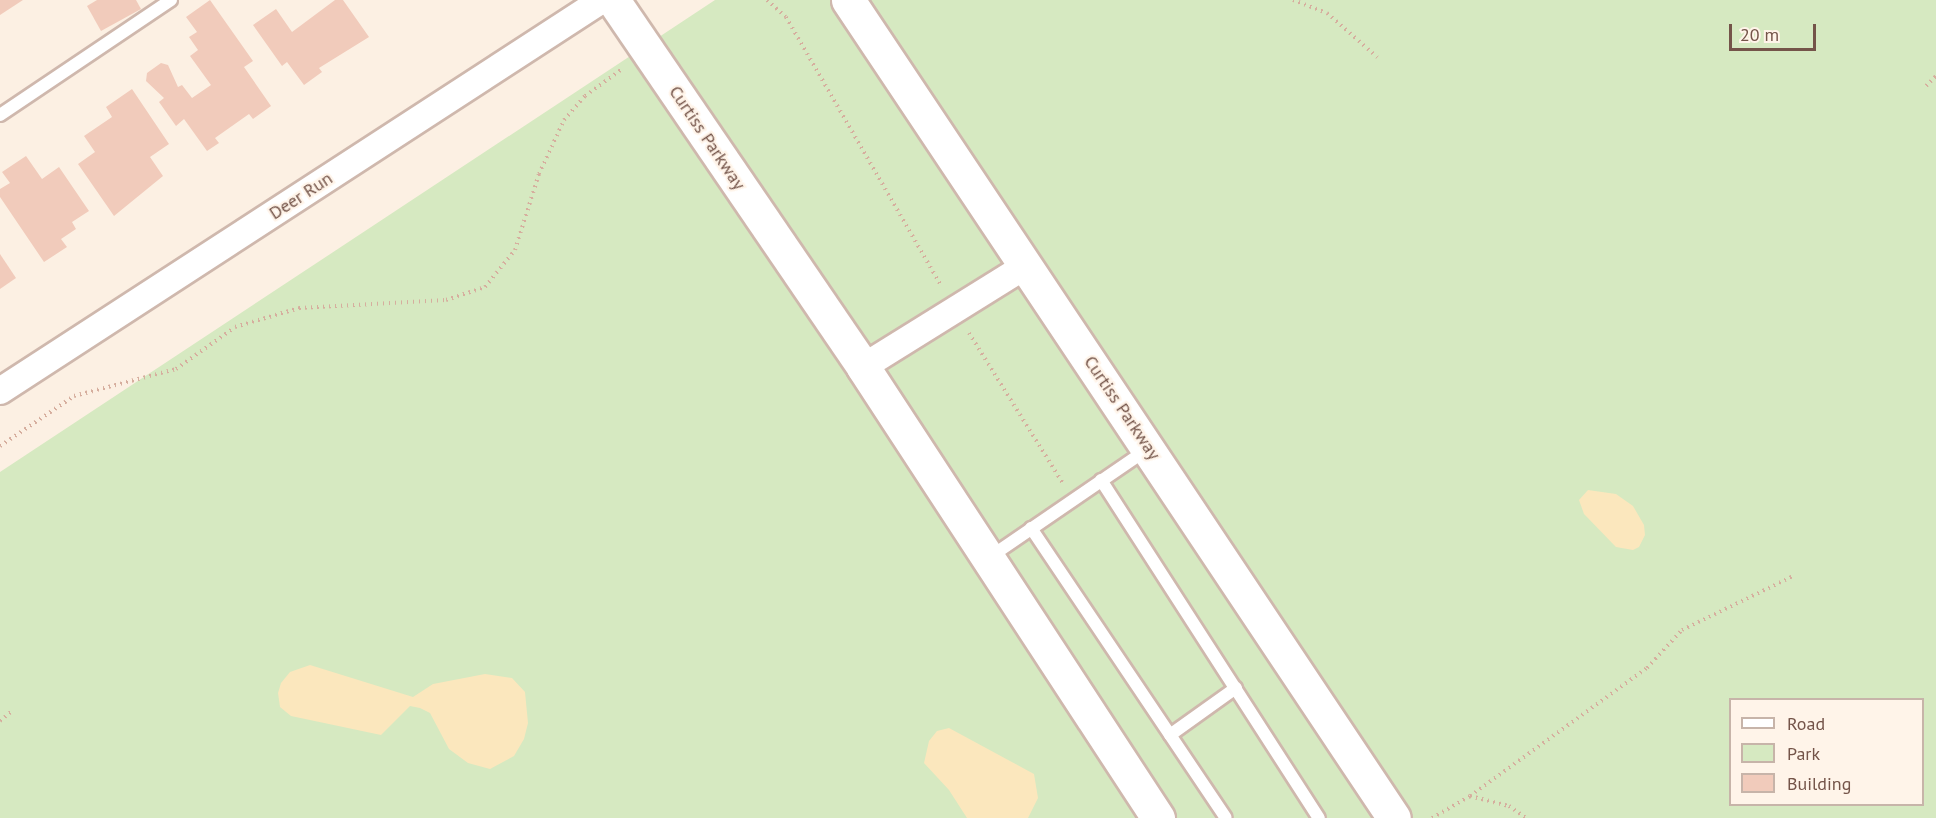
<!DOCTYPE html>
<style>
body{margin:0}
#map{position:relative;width:1936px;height:818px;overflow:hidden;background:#fcf0e3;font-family:"PT Sans",sans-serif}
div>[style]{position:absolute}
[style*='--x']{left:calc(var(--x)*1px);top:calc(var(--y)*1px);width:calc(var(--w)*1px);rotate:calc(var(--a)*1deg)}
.green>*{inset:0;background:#d6e9c1}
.sand>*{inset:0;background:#fbe7bd}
.building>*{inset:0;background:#f1cbbb}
.path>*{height:4px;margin-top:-2px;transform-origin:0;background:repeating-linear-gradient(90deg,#d6ae9e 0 1.5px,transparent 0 6px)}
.roads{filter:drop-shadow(2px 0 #cfb8ad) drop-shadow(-2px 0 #cfb8ad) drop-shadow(0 2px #cfb8ad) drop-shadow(0 -2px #cfb8ad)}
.service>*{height:12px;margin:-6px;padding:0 6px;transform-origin:6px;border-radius:6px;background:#fff}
.minor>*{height:26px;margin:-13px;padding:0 13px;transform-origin:13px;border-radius:13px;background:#fff}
.secondary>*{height:33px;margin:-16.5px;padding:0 16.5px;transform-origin:16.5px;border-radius:16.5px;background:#fff}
span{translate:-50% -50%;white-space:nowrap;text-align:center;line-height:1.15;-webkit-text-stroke:4.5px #fff4e9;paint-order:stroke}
.street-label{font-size:18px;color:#745449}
.legend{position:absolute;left:1729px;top:698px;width:195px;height:108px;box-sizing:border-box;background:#fff4e9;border:2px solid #c7b4a9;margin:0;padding:8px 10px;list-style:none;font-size:18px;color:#745449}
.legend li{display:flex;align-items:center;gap:12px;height:30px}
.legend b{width:30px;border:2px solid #c7b4a9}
.scale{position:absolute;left:1729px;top:24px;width:87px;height:27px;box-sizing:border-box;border:3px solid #745449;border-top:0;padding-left:8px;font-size:18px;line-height:21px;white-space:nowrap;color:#745449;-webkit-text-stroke:4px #fff4e9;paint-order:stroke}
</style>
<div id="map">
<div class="green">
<i style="clip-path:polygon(evenodd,715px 0,1936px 0,1936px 818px,0 818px,0 472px,715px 0,1730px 700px,1922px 700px,1922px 804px,1730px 804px,1730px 700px)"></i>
</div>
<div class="sand">
<i style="clip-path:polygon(1588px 490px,1616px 494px,1633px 506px,1644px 525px,1645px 535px,1639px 547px,1633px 550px,1616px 547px,1584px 514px,1579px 500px)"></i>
<i style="clip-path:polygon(310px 665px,413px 697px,433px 684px,485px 674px,512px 678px,525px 692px,528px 723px,524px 739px,514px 756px,490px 769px,468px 763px,449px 749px,430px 713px,420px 708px,410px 706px,381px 735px,291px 716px,280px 707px,278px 693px,281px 683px,290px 672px)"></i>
<i style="clip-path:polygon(949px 728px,1034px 774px,1038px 798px,1028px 818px,967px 818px,949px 790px,924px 763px,929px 741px,937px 731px)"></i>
</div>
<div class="building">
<i style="clip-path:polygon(0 0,23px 0,0 15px)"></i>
<i style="clip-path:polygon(97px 0,136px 0,141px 9px,101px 31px,87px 6px)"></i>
<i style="clip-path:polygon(210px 0,253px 61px,244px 67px,271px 106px,253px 119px,249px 114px,215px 138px,219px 143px,207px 151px,184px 119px,176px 126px,159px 102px,164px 98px,146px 81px,147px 73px,161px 63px,168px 65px,178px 87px,182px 85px,192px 98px,211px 85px,190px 56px,198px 50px,189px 37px,197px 32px,186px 17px)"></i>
<i style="clip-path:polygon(335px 0,343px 0,369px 37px,319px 68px,322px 72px,304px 85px,287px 62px,282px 66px,253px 25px,276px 9px,292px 32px)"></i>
<i style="clip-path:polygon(132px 89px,169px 144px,150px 157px,163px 176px,114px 216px,78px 164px,95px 152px,84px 136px,112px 117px,106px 107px)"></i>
<i style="clip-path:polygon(26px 156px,42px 179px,59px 167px,89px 211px,72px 222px,76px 229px,61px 239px,67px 247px,44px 262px,0 197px,0 189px,10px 183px,2px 172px)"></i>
<i style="clip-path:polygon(0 254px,16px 278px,0 289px)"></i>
</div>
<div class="path">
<i style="--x:767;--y:0;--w:25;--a:42"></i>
<i style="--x:786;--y:17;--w:310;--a:60"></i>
<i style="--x:1293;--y:0;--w:36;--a:21"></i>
<i style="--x:1327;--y:13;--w:67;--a:41.3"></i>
<i style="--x:1926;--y:86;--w:14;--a:-45"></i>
<i style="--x:969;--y:333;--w:176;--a:58"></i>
<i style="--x:0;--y:446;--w:89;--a:-34"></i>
<i style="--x:74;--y:396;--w:106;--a:-14.8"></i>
<i style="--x:176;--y:369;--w:72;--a:-35.4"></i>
<i style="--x:235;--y:327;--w:67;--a:-16.5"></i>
<i style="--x:299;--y:308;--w:147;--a:-3.1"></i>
<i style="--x:446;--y:300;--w:41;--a:-18.4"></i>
<i style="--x:485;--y:287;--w:48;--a:-51"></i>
<i style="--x:515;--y:250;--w:80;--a:-72.5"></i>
<i style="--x:539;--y:174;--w:60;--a:-65.2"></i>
<i style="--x:564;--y:120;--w:32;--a:-49"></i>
<i style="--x:585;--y:96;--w:46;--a:-36.1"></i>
<i style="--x:0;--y:721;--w:16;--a:-40"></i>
<i style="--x:1470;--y:796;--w:218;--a:-35.9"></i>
<i style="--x:1647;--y:668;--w:52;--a:-47.4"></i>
<i style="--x:1682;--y:630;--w:123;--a:-25.9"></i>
<i style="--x:1432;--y:818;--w:44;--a:-30.1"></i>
<i style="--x:1470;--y:796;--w:40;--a:14.4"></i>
<i style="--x:1509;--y:806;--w:21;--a:35"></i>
</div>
<div class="roads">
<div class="service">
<i style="--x:0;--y:115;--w:206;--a:-33.9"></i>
<i style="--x:1101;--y:480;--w:402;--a:57.2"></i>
<i style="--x:1031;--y:528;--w:349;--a:56.1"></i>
<i style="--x:990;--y:557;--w:189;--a:-34.4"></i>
<i style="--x:1170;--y:735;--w:81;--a:-35.5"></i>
</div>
<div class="minor">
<i style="--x:863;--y:367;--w:191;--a:-31.9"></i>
<i style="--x:0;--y:391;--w:718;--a:-33"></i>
</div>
<div class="secondary">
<i style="--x:613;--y:0;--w:444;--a:55.7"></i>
<i style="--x:863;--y:367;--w:539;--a:56.81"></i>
<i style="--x:848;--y:0;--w:983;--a:56.28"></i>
</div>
</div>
<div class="street-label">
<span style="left:707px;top:138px;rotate:56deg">Curtiss Parkway</span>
<span style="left:301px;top:196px;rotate:-33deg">Deer Run</span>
<span style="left:1122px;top:408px;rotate:56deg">Curtiss Parkway</span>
</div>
<ul class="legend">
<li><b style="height:8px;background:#fff"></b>Road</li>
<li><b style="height:16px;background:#d6e9c1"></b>Park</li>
<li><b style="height:16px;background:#f1cbbb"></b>Building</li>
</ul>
<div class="scale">20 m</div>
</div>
